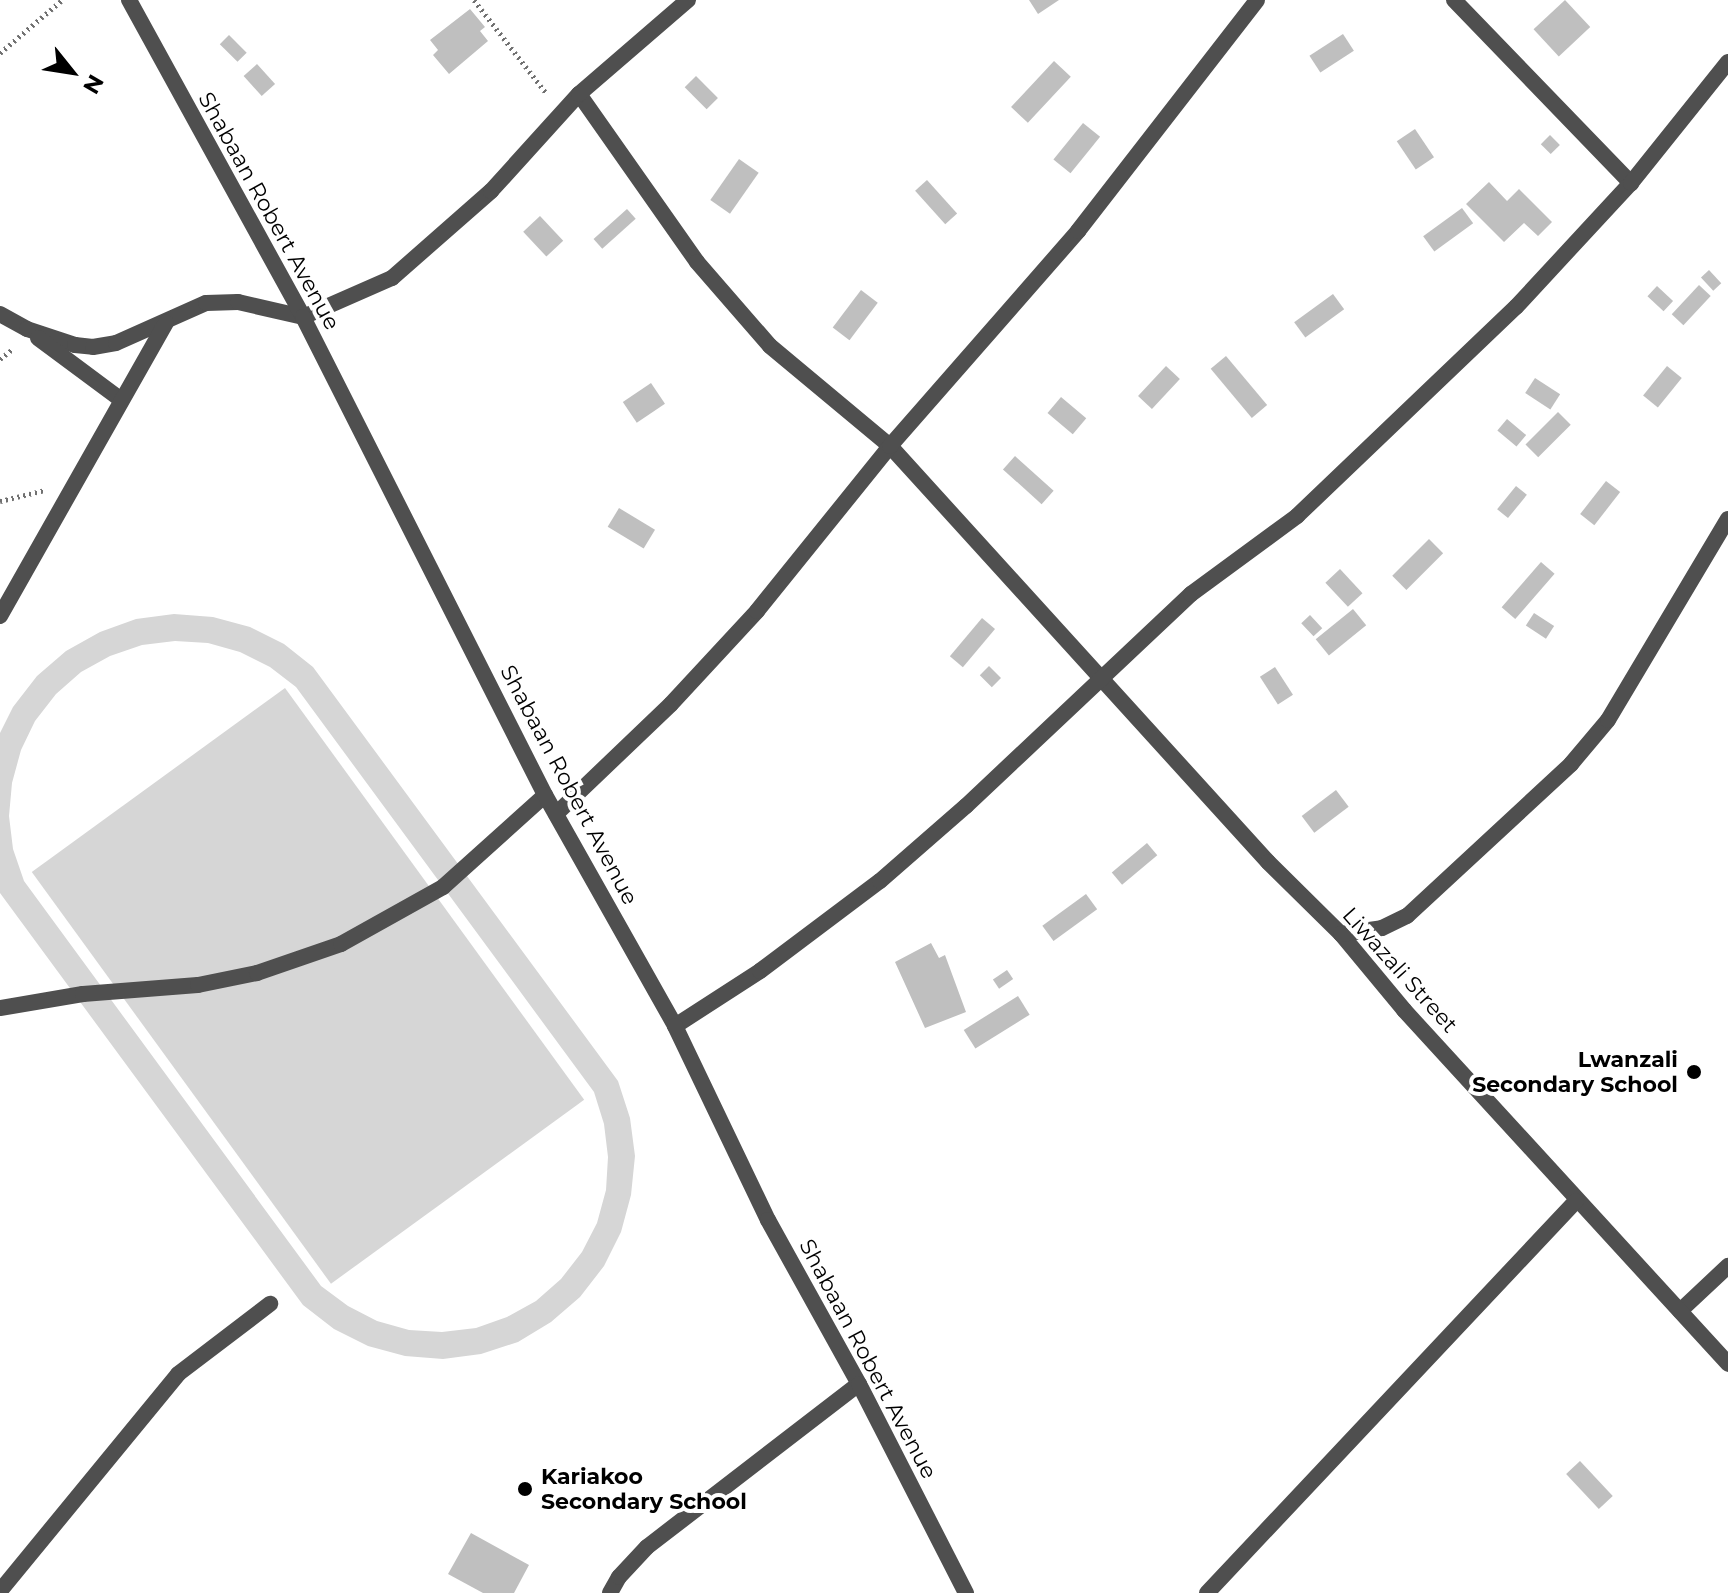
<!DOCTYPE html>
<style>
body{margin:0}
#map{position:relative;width:1728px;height:1593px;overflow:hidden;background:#fff;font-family:Montserrat,sans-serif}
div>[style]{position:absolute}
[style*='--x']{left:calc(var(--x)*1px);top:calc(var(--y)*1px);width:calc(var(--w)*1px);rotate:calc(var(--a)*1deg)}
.green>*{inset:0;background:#d6d6d6;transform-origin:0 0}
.building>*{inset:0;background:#bfbfbf;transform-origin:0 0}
.path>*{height:5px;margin-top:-2.5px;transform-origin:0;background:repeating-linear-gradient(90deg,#717171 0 2px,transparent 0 6px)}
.service>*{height:16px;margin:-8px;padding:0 8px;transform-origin:8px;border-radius:8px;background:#4f4f4f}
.minor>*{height:16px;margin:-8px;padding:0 8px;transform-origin:8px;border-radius:8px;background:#4f4f4f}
.tertiary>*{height:16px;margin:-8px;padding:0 8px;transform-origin:8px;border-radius:8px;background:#4f4f4f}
.dots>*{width:22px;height:22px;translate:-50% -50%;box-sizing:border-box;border:4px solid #fff;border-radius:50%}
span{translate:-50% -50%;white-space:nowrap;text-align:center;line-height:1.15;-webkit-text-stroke:8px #fff;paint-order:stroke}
.street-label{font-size:22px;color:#000}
.poi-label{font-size:22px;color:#000;font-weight:700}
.right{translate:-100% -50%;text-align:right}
.left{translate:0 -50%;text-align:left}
.north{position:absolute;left:32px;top:32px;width:80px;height:80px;-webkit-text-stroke:6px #fff;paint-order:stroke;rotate:120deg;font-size:22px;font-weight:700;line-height:32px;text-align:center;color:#000}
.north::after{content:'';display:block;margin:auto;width:28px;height:36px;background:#000;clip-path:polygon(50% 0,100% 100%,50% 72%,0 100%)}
</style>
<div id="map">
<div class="green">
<i style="clip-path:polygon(evenodd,174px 614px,213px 617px,250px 627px,284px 644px,313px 667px,618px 1081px,630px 1118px,635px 1156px,631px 1195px,621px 1232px,604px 1266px,580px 1297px,551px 1322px,518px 1342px,481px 1354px,443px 1359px,405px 1356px,368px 1346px,334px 1329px,303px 1305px,0 893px,0 733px,13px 707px,37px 676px,66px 651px,100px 632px,136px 619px,174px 614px,175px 641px,208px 643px,240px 652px,270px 667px,296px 687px,594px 1092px,604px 1124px,608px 1157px,606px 1190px,597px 1223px,582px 1252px,561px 1279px,536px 1301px,507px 1317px,476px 1328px,442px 1332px,409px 1330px,377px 1321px,348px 1306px,321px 1286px,24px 881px,13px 849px,9px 816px,12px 783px,21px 750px,35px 721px,56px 694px,81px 672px,110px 656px,142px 645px,175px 641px)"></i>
<i style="left:285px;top:688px;width:509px;height:313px;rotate:54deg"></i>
</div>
<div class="building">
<i style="clip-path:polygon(1029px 0,1059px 0,1038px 14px)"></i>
<i style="left:1565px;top:0;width:37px;height:43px;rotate:47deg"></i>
<i style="clip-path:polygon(470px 9px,485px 27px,480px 31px,488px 41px,449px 74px,433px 55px,438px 50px,430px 40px)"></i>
<i style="left:1343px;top:34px;width:20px;height:40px;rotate:57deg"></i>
<i style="left:229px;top:35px;width:25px;height:13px;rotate:45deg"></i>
<i style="left:1054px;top:61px;width:23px;height:63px;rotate:43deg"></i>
<i style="left:257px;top:64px;width:27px;height:18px;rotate:48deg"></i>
<i style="left:696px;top:76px;width:31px;height:16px;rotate:45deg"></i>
<i style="left:1083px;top:123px;width:22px;height:47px;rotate:39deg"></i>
<i style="left:1415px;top:129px;width:34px;height:22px;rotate:56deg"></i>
<i style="left:1550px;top:135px;width:14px;height:13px;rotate:45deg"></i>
<i style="left:739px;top:159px;width:24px;height:50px;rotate:35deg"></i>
<i style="left:927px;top:180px;width:45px;height:16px;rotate:48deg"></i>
<i style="clip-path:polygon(1489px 182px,1507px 201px,1519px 189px,1552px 222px,1538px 236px,1524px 223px,1504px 242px,1466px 204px)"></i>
<i style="left:1462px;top:208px;width:19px;height:48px;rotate:54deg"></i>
<i style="left:627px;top:209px;width:13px;height:45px;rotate:48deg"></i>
<i style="left:540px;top:216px;width:34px;height:23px;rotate:47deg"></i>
<i style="left:1709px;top:270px;width:18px;height:11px;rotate:47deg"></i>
<i style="left:1699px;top:285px;width:16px;height:40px;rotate:43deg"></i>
<i style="left:1657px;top:286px;width:22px;height:14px;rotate:43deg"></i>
<i style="left:861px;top:290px;width:21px;height:47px;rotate:37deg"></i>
<i style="left:1333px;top:294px;width:19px;height:48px;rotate:54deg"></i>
<i style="left:1226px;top:356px;width:64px;height:20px;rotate:50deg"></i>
<i style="left:1166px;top:366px;width:19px;height:41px;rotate:43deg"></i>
<i style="left:1667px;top:366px;width:19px;height:38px;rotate:39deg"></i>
<i style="left:1535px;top:378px;width:30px;height:18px;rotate:33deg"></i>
<i style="left:651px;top:383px;width:25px;height:34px;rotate:56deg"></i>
<i style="left:1061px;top:397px;width:33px;height:21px;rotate:40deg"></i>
<i style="left:1558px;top:412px;width:18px;height:46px;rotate:45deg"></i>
<i style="left:1507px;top:419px;width:25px;height:15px;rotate:40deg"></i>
<i style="left:1015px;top:456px;width:52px;height:18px;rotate:42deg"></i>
<i style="left:1606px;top:481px;width:18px;height:42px;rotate:38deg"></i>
<i style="left:1516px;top:486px;width:14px;height:30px;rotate:39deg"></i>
<i style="left:619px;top:508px;width:42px;height:22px;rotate:31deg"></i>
<i style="left:1429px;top:539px;width:20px;height:52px;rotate:45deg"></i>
<i style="left:1541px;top:562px;width:18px;height:60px;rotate:41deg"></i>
<i style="left:1340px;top:569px;width:33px;height:20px;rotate:47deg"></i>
<i style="left:1353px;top:609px;width:21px;height:48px;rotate:51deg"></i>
<i style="left:1534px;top:613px;width:24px;height:15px;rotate:33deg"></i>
<i style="left:1310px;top:615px;width:18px;height:12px;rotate:47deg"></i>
<i style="left:982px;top:618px;width:17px;height:50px;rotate:40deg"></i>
<i style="left:989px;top:666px;width:17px;height:13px;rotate:45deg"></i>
<i style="left:1275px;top:667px;width:33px;height:18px;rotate:57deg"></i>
<i style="left:1336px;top:790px;width:21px;height:43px;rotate:53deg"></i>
<i style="left:1147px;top:843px;width:16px;height:46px;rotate:50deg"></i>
<i style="left:1086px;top:894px;width:19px;height:54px;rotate:54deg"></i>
<i style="clip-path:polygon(931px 943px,939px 958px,945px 955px,966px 1012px,925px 1028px,895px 962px)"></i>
<i style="left:1007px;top:970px;width:11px;height:17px;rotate:56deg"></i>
<i style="left:1018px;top:996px;width:22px;height:64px;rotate:58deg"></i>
<i style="left:1580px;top:1461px;width:48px;height:19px;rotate:47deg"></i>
<i style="clip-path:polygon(471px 1533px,529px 1565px,514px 1593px,483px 1593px,448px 1574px)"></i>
</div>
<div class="path">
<i style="--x:474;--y:0;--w:119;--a:52.2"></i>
<i style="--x:0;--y:53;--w:82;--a:-40.5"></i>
<i style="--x:0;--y:359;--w:16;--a:-38"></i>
<i style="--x:0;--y:501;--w:46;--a:-13.7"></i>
</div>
<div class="service">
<i style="--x:0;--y:1008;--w:84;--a:-9.6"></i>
<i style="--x:83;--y:994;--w:115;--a:-4.5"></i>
<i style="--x:198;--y:985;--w:60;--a:-11.5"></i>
<i style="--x:257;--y:973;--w:89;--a:-19"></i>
<i style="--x:341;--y:944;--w:117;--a:-29.2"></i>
<i style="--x:443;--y:887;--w:137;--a:-42"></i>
<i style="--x:1680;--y:1311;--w:66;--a:-43.2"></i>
<i style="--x:0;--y:1591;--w:281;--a:-50.6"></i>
<i style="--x:178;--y:1374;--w:116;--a:-37.3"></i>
<i style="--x:610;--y:1593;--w:18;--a:-61"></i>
<i style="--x:619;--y:1577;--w:41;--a:-47"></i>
<i style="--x:647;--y:1547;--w:267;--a:-37.6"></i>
</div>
<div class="minor">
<i style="--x:1454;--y:0;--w:255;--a:46"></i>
<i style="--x:579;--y:94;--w:205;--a:54.9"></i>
<i style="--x:697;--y:262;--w:111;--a:49"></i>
<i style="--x:770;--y:346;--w:156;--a:39.8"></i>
<i style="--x:890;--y:446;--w:562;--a:47.74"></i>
<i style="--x:1268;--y:862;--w:103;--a:44.6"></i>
<i style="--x:1341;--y:934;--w:99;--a:50.3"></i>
<i style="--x:1404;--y:1010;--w:480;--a:47.5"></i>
<i style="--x:0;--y:314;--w:31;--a:29"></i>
<i style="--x:27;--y:329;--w:51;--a:18.4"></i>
<i style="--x:75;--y:345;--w:18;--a:6"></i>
<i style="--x:93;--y:347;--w:23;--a:-10"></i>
<i style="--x:116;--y:343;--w:98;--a:-24"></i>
<i style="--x:206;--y:303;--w:32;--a:-2"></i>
<i style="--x:238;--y:302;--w:67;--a:13"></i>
<i style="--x:303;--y:317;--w:97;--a:-23.7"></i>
<i style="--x:392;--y:278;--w:132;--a:-41.3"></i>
<i style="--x:491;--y:191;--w:131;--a:-47.8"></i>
<i style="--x:579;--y:94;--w:144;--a:-40.8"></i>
<i style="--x:38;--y:338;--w:102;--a:36.6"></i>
<i style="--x:0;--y:616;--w:337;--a:-60.5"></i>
<i style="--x:556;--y:814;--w:159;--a:-43.7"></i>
<i style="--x:671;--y:704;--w:127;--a:-47.2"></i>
<i style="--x:757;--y:611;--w:212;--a:-51.1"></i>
<i style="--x:890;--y:446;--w:286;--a:-48.8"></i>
<i style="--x:1078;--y:231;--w:292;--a:-52.2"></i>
<i style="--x:1341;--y:934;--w:41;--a:-8.3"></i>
<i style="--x:1382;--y:928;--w:28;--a:-26"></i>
<i style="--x:1407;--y:916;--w:224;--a:-42.8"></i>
<i style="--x:1571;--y:764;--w:57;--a:-49.9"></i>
<i style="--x:1608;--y:720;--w:234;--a:-59.2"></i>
<i style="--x:675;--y:1026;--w:101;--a:-32.9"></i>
<i style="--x:760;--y:971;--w:150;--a:-36.9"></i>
<i style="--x:880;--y:881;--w:114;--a:-41.1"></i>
<i style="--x:966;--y:806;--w:309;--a:-43.3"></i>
<i style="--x:1191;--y:594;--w:132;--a:-36.3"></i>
<i style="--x:1297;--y:516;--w:303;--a:-43.7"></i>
<i style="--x:1516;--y:307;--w:169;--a:-47.2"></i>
<i style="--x:1631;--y:183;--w:155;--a:-51.3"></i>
<i style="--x:1207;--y:1593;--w:538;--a:-46.73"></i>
</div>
<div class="tertiary">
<i style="--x:129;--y:0;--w:362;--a:61.2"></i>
<i style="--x:303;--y:317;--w:536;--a:63.15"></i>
<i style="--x:545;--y:795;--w:265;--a:60.6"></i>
<i style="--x:675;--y:1026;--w:215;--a:64.4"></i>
<i style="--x:768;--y:1220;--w:188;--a:61"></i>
<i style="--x:859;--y:1384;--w:235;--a:62.9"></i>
</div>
<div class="dots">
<i style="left:1694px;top:1072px;background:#000"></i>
<i style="left:525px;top:1489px;background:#000"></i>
</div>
<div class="street-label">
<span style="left:269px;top:211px;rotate:61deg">Shabaan Robert Avenue</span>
<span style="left:569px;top:785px;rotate:62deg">Shabaan Robert Avenue</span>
<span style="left:1400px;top:970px;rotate:48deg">Liwazali Street</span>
<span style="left:868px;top:1359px;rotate:62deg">Shabaan Robert Avenue</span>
</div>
<div class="poi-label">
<span class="right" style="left:1678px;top:1072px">Lwanzali<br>Secondary School</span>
<span class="left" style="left:541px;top:1489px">Kariakoo<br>Secondary School</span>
</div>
<div class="north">N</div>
</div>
